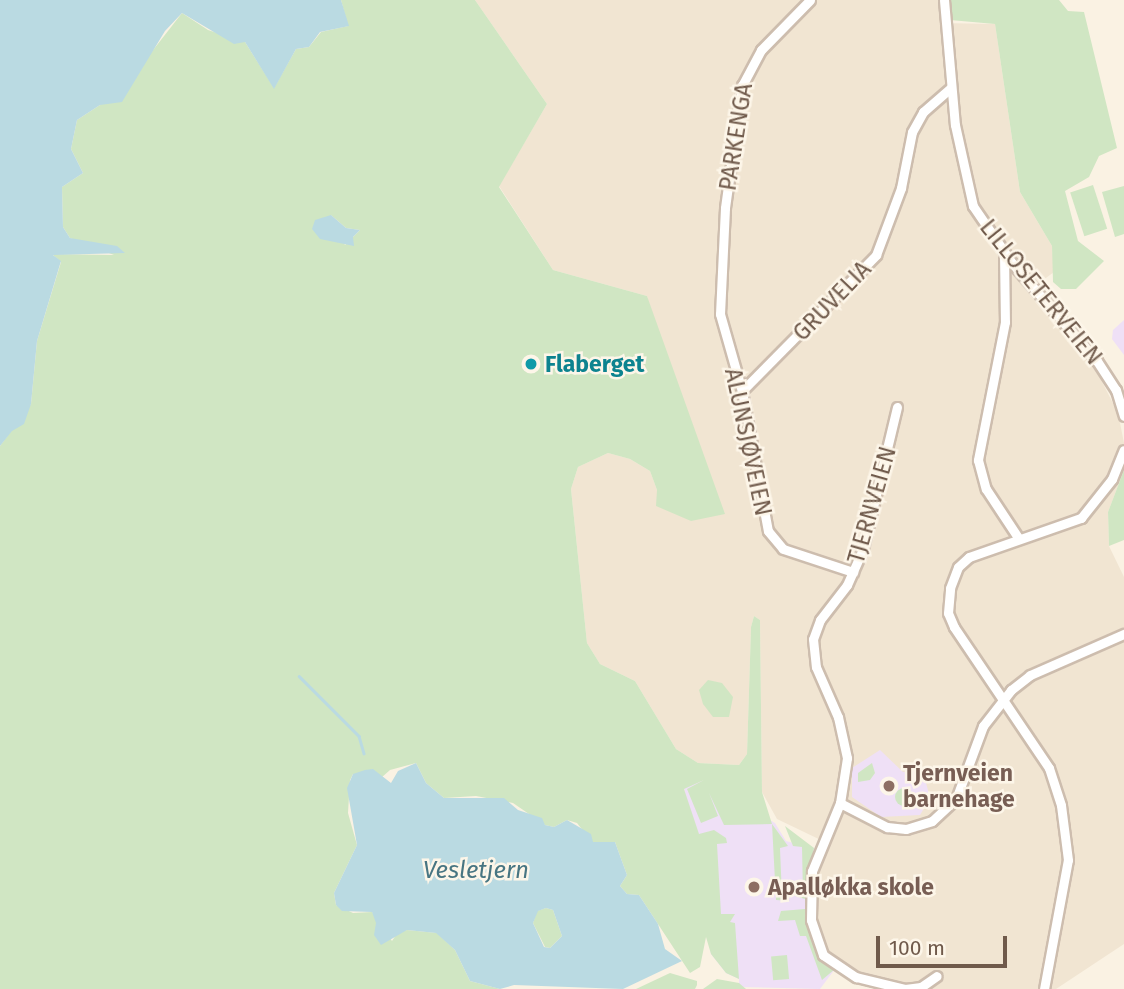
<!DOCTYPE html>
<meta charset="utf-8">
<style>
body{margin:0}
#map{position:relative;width:1124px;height:989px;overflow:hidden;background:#faf2e3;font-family:"Fira Sans",sans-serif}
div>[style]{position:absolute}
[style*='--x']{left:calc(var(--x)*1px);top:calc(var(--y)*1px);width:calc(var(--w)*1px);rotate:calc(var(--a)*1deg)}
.residential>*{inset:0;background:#f1e5d2}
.education>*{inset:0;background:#efe0f6}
.green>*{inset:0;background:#d0e6c3;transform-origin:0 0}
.round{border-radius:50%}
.water>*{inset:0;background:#badae2}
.stream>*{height:2.5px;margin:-1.25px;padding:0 1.25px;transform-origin:1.25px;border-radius:1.25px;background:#badae2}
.roads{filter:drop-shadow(2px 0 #cdbdae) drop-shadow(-2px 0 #cdbdae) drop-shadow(0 2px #cdbdae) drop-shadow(0 -2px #cdbdae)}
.street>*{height:9px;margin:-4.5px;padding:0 4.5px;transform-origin:4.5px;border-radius:4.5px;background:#fff}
.dots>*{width:19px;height:19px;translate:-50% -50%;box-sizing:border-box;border:4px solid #fdf6e9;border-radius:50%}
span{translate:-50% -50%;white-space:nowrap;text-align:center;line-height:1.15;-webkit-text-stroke:5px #fdf6e9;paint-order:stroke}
.street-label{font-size:23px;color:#705a4b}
.culture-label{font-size:23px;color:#0d838f;font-weight:700}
.left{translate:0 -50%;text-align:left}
.education-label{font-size:23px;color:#785e54;font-weight:700}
.water-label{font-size:24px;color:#477582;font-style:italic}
.scale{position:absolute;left:876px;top:936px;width:131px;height:32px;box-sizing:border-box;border:4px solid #705a4b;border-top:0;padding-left:9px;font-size:21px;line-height:24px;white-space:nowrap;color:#705a4b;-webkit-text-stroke:5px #fdf6e9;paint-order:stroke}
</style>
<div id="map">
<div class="residential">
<i style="clip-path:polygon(475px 0,938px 0,941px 23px,995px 24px,1020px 192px,1052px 246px,1054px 272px,1031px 289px,1098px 374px,1118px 413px,1124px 443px,1124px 470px,1108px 512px,1109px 546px,1124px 577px,1124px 944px,1056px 989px,883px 989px,846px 977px,823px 948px,813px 902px,817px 869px,827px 843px,777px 819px,762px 792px,760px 620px,754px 616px,751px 627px,747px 754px,739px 765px,698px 763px,676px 749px,635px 681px,600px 664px,587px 643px,571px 489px,578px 467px,608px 453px,630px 459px,650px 471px,657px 490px,691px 521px,647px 296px,553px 270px,499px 186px,547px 104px)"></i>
</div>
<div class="education">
<i style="clip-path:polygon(1124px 320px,1124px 355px,1112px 339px,1113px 330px)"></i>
<i style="clip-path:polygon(880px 750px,903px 772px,914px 771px,925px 779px,930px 798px,920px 815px,881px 817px,852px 797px,852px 768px)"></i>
<i style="clip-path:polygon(704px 780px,775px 823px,786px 841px,814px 848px,806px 882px,806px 910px,809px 928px,835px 969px,820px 989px,739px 987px,739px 979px,726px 973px,711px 954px,684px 788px)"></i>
</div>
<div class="green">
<i style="clip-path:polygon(evenodd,341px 0,475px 0,547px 104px,499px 187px,553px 270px,647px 296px,725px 514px,691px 521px,656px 506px,657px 490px,650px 471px,630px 459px,608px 453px,578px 467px,571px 489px,587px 643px,600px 664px,635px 681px,676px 749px,698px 763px,739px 765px,747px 754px,751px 627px,754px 616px,760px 620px,762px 792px,772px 824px,788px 846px,780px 848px,782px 897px,790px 901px,776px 900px,772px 824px,724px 825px,709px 793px,718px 816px,701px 823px,687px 789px,704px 780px,684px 789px,699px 834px,714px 830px,726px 838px,727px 843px,717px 844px,721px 914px,735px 914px,730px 922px,735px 923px,739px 979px,726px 973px,711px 954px,706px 937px,700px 967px,690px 973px,639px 895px,627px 894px,620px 886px,627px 875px,615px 842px,592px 842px,577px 823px,567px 820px,554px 827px,545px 825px,513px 803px,476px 796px,444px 798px,426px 783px,416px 763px,390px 770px,381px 778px,353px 774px,350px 780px,348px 813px,357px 845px,334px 893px,336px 905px,353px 913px,372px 912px,392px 941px,398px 932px,407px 930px,437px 933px,455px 950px,470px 981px,500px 989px,0 989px,0 446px,31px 404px,37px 341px,61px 262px,52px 254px,114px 255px,70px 238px,63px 227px,62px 187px,83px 173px,71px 149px,77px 120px,100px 105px,150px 54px,182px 13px,208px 30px,245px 42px,274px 88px,296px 49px,309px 47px,321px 32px,348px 26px,341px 0,331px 215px,346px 228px,360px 230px,345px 245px,331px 215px)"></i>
<i style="clip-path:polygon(948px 0,1059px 0,1068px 11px,1084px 12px,1117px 148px,1099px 156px,1089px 177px,1065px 191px,1078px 241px,1104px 261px,1076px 289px,1061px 289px,1053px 282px,1052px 246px,1020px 192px,995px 24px,950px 20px)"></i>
<i style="left:1093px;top:185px;width:46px;height:24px;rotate:72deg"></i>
<i style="clip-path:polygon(1124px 186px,1124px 234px,1115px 237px,1102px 192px)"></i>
<i style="clip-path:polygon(1124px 470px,1124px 540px,1109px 546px,1108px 512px)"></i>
<i style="clip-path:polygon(708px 680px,722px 683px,733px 697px,729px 717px,713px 717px,703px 704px,699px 690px)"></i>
<i style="clip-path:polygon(872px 763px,875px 773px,870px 780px,858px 782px,858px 773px)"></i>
<i class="round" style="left:895px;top:788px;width:18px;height:18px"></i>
<i style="clip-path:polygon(785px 826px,814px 848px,805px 899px,795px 896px,803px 895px,802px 847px,793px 846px)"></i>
<i style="clip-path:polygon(546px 908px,553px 910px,562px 936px,550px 948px,545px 947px,533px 923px,537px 911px)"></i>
<i style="clip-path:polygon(805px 909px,809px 928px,835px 969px,822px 980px,806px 936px,800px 936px,795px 920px,778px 921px,781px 911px)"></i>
<i style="left:787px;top:955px;width:24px;height:16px;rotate:85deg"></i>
<i style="clip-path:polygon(670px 973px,697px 981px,697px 985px,695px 989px,636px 989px)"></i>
<i style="clip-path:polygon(717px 979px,739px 983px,746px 989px,703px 989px)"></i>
</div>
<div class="water">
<i style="clip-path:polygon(0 0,341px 0,349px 26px,320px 32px,309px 47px,296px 49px,274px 89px,245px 42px,234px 44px,182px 13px,165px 31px,122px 102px,100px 105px,77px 120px,71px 149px,83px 173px,62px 187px,63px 227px,70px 238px,117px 246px,125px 253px,53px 255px,61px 261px,37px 341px,31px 404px,24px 424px,12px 431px,0 446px)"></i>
<i style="clip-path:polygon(331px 215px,346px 228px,360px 230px,353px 237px,354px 246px,320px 239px,312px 229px,315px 220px)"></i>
<i style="clip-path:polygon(evenodd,416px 763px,426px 783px,444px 798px,504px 798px,518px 810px,542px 818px,545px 825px,554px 827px,567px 820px,591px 834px,593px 842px,615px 842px,627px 875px,620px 886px,627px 894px,639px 895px,658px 924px,665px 949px,682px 961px,623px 989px,514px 985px,500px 989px,470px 981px,455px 950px,436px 933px,407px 930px,381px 945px,374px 935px,376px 923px,372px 912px,342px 911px,336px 905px,334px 893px,357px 845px,347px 788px,353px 774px,365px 770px,373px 769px,391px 783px,398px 771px,416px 763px,546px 908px,553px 910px,562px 936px,550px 948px,544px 947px,533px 923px,538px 911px,546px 908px)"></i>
</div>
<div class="stream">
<i style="--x:299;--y:676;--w:85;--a:45"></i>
<i style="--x:359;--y:736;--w:18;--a:74"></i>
</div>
<div class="roads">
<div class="street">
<i style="--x:810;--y:0;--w:70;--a:134.4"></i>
<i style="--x:761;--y:50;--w:40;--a:118"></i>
<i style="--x:742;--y:85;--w:124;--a:97.9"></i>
<i style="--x:725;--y:208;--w:106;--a:92.7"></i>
<i style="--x:720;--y:314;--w:80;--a:74.1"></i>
<i style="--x:742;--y:391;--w:142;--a:79.5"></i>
<i style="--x:768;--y:531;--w:23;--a:50"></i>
<i style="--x:783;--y:549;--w:74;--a:18.2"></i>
<i style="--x:944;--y:0;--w:125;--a:85"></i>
<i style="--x:955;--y:125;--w:83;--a:77.5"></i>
<i style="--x:973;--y:206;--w:69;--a:55.6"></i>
<i style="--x:1012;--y:263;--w:130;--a:49.1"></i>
<i style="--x:1097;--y:361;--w:35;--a:57"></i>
<i style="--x:1116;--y:390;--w:27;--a:73"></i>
<i style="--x:1004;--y:253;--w:69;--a:89.2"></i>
<i style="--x:1005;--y:322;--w:141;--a:101.1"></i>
<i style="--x:978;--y:460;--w:30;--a:75"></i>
<i style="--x:986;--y:489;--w:60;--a:56.6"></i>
<i style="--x:742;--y:391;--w:191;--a:-45.4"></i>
<i style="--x:876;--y:255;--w:72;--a:-69.5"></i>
<i style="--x:901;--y:188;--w:57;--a:-78.9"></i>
<i style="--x:912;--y:132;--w:23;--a:-61"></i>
<i style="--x:923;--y:112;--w:37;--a:-41"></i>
<i style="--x:897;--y:407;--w:146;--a:103.5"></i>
<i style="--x:863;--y:549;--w:39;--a:114"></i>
<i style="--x:847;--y:585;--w:44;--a:127.6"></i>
<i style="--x:820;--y:620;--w:20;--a:110"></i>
<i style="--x:813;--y:639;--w:28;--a:84"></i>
<i style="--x:816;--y:667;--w:55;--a:66.3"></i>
<i style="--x:838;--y:717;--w:42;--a:77.6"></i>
<i style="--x:847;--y:758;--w:46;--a:98.8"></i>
<i style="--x:840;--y:803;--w:74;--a:112.4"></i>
<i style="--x:812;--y:871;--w:49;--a:91.2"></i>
<i style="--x:811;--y:920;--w:37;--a:71"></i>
<i style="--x:823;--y:955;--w:40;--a:34"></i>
<i style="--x:856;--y:977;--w:50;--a:13.8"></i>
<i style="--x:905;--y:989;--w:16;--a:-7"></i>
<i style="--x:921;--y:987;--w:19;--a:-35"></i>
<i style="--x:840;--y:803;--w:53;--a:27.1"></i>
<i style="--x:887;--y:827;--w:19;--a:6"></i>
<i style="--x:906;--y:829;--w:27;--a:-17"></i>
<i style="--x:932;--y:821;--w:33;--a:-43"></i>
<i style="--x:956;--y:799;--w:78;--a:-69.7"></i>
<i style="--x:983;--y:726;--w:46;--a:-52.1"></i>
<i style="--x:1011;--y:690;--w:24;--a:-38"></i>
<i style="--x:1030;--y:675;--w:103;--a:-23.6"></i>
<i style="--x:1044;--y:989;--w:131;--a:-79.5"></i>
<i style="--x:1068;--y:860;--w:55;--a:-97.3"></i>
<i style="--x:1061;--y:805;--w:39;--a:-108"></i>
<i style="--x:1049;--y:768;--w:170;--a:-124"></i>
<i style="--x:954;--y:627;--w:15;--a:-113"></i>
<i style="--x:948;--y:613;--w:25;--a:-85"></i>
<i style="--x:950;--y:588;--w:22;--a:-69"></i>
<i style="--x:958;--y:567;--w:15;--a:-42"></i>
<i style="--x:969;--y:557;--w:119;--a:-19.2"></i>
<i style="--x:1081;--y:518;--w:50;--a:-51.5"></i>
<i style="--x:1112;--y:479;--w:31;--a:-68"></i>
</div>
</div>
<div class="dots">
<i style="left:531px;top:364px;background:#0f9aa8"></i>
<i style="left:889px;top:786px;background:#8d6e63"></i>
<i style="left:754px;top:887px;background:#8d6e63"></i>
</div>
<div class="street-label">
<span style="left:736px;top:137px;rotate:-81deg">PARKENGA</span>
<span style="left:1041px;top:292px;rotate:51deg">LILLOSETERVEIEN</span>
<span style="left:832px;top:301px;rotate:-46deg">GRUVELIA</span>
<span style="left:748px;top:442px;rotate:78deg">ALUNSJØVEIEN</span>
<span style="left:872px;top:505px;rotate:-74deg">TJERNVEIEN</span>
</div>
<div class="culture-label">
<span class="left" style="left:545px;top:364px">Flaberget</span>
</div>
<div class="education-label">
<span class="left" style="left:903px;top:786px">Tjernveien<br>barnehage</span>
<span class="left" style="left:768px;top:887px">Apalløkka skole</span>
</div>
<div class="water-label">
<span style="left:476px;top:871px">Vesletjern</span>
</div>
<div class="scale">100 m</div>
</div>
